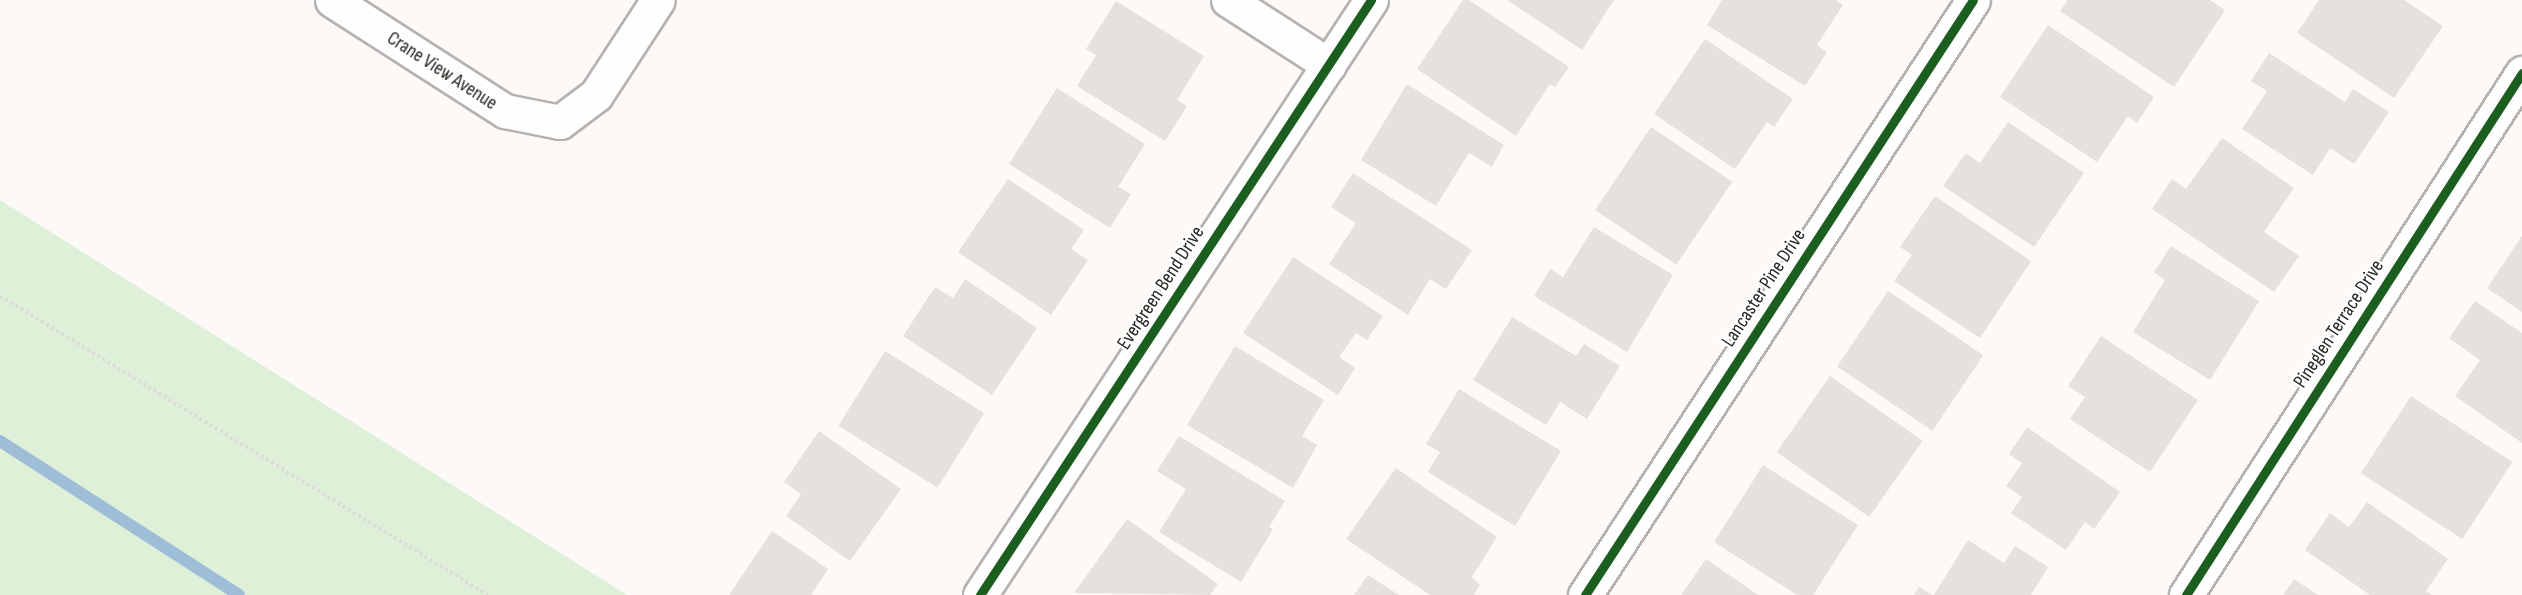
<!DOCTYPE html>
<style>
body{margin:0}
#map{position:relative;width:2522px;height:595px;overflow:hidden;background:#fcf9f7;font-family:"Sofia Sans Condensed",sans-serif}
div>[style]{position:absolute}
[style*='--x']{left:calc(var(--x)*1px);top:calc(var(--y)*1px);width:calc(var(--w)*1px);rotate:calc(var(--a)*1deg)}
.green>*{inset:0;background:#def0d8}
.stream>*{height:12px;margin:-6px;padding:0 6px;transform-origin:6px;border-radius:6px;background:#9ebed8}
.building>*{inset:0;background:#e5e1de;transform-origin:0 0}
.path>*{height:4px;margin-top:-2px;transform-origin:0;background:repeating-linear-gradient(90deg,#dddcdb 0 3px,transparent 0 6px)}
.roads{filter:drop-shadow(2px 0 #b5b2b0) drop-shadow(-2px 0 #b5b2b0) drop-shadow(0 2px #b5b2b0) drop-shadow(0 -2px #b5b2b0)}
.minor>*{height:33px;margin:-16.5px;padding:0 16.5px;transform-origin:16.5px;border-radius:16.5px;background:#fffefe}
.cycleway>*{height:9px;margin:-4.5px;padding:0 4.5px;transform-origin:4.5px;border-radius:4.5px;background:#1b5e20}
span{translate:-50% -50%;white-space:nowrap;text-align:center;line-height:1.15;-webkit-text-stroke:4.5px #fff;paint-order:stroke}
.street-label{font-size:20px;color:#292521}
</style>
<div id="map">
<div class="green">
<i style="clip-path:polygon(0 200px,627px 595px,0 595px)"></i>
</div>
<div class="stream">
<i style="--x:0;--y:441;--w:284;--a:32.8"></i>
</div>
<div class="building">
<i style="clip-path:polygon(1463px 0,1469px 0,1569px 67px,1555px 87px,1550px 84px,1516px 136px,1417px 69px)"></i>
<i style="clip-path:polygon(1507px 0,1614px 0,1582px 50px)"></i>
<i style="clip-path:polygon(1722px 0,1836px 0,1843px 5px,1817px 45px,1827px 52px,1805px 86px,1707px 25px)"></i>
<i style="clip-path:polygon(2068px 0,2210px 0,2225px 10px,2174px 87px,2060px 11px)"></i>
<i style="clip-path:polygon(2319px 0,2404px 0,2443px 26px,2394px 98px,2297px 33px)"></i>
<i style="clip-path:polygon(1116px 1px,1204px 56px,1177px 100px,1187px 106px,1165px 141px,1077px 86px,1096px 55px,1086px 49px)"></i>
<i style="clip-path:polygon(2048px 25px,2154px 97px,2137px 123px,2128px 116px,2097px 162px,2000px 97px)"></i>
<i style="clip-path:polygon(1705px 39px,1793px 99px,1774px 127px,1767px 122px,1735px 169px,1654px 114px)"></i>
<i style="clip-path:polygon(2269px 53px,2345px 102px,2353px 89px,2389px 112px,2354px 164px,2330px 148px,2313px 175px,2242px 129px,2267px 91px,2251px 81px)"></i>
<i style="clip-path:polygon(1407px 84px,1504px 145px,1492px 167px,1469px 153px,1436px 206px,1361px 160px)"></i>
<i style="clip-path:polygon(1057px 88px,1145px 144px,1118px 187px,1131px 194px,1110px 228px,1009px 164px)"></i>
<i style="clip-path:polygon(2008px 122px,2084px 173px,2034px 247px,1943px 186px,1966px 153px,1980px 163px)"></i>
<i style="left:1651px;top:127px;width:98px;height:100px;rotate:34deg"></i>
<i style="clip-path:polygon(2222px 138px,2294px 188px,2264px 232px,2299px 256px,2274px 292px,2152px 209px,2172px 179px,2186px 189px)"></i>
<i style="clip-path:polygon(1353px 173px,1472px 250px,1446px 289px,1430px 279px,1408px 315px,1329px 264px,1356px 223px,1331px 207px)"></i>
<i style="clip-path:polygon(1008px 179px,1084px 230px,1071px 249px,1088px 260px,1051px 315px,958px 252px)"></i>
<i style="clip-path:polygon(1935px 196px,2031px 261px,1980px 338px,1894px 281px,1912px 255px,1900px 247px)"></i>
<i style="clip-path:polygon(1594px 227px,1673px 275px,1627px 352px,1534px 296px,1550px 269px,1563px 277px)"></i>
<i style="clip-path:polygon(2522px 236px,2522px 312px,2487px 288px)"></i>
<i style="clip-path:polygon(2171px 246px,2259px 301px,2210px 380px,2133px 332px,2165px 280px,2154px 272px)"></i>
<i style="clip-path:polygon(1293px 257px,1383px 316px,1367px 340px,1356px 333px,1339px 357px,1355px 368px,1338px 395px,1243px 333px)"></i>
<i style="clip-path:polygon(965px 279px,1037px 328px,992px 395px,903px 336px,935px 287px,953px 298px)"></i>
<i style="left:1888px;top:291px;width:115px;height:91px;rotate:34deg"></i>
<i style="clip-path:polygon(2475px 301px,2522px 333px,2522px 443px,2455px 396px,2480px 360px,2449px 338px)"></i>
<i style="clip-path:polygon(1512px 317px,1576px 356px,1584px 344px,1620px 366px,1587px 419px,1560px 402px,1546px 425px,1473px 380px)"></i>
<i style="clip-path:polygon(2101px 336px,2198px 400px,2150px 472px,2070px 419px,2085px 397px,2068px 386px)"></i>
<i style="clip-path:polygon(1235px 346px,1324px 400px,1302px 436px,1317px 445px,1293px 488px,1187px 425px)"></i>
<i style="left:885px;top:351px;width:117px;height:88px;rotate:32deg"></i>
<i style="left:1830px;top:376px;width:113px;height:93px;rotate:35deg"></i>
<i style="clip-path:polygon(1459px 389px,1561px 451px,1515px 526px,1428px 472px,1440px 452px,1426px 444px)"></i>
<i style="left:2411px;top:396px;width:121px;height:92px;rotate:33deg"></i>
<i style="clip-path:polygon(2027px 427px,2120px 492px,2094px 529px,2085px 522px,2066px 550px,2011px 513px,2022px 497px,2006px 486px,2022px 463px,2009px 454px)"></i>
<i style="clip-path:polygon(819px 431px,901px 489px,850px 561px,786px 516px,801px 494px,784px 482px)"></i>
<i style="clip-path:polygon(1179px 436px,1285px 501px,1269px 527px,1273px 529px,1241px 582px,1159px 532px,1186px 489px,1157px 471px)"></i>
<i style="clip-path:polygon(1763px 465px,1858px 525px,1813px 595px,1797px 595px,1714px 542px)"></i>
<i style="clip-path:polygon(1396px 468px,1497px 537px,1472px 577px,1480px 585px,1474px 595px,1430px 595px,1346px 539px)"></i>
<i style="clip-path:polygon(2367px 502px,2448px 559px,2426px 591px,2432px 595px,2370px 595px,2305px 550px,2330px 513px,2349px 527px)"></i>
<i style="clip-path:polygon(1127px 519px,1218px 584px,1210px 595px,1074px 593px)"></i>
<i style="clip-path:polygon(772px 531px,828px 569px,811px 595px,729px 595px)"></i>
<i style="clip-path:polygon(1968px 540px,2004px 563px,2015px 546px,2048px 567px,2031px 595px,1934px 595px)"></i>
<i style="clip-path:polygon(1706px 559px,1758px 595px,1681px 595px)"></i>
<i style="clip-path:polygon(1368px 575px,1399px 595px,1354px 595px)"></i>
<i style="clip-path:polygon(2294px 579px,2318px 595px,2283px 595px)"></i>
<i style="clip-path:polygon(1919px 587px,1932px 595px,1914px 595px)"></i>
</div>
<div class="path">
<i style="--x:0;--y:296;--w:572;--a:31.5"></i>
</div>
<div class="roads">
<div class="minor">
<i style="--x:332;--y:0;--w:206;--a:32.7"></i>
<i style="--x:505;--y:111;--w:56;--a:11.3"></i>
<i style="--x:560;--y:122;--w:45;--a:-36.9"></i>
<i style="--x:596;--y:95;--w:113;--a:-56.9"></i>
<i style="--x:1228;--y:0;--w:120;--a:32.8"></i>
<i style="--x:980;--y:595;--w:712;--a:-56.69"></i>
<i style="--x:1585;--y:595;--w:710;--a:-56.89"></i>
<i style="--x:2186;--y:595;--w:621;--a:-57.23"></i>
</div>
</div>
<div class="cycleway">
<i style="--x:980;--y:595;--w:712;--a:-56.69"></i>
<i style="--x:1585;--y:595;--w:710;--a:-56.89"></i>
<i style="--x:2186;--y:595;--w:621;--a:-57.23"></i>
</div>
<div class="street-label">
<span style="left:442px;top:71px;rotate:33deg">Crane View Avenue</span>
<span style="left:1161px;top:288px;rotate:-57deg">Evergreen Bend Drive</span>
<span style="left:1764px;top:288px;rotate:-57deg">Lancaster Pine Drive</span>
<span style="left:2339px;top:324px;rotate:-57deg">Pineglen Terrace Drive</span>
</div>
</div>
